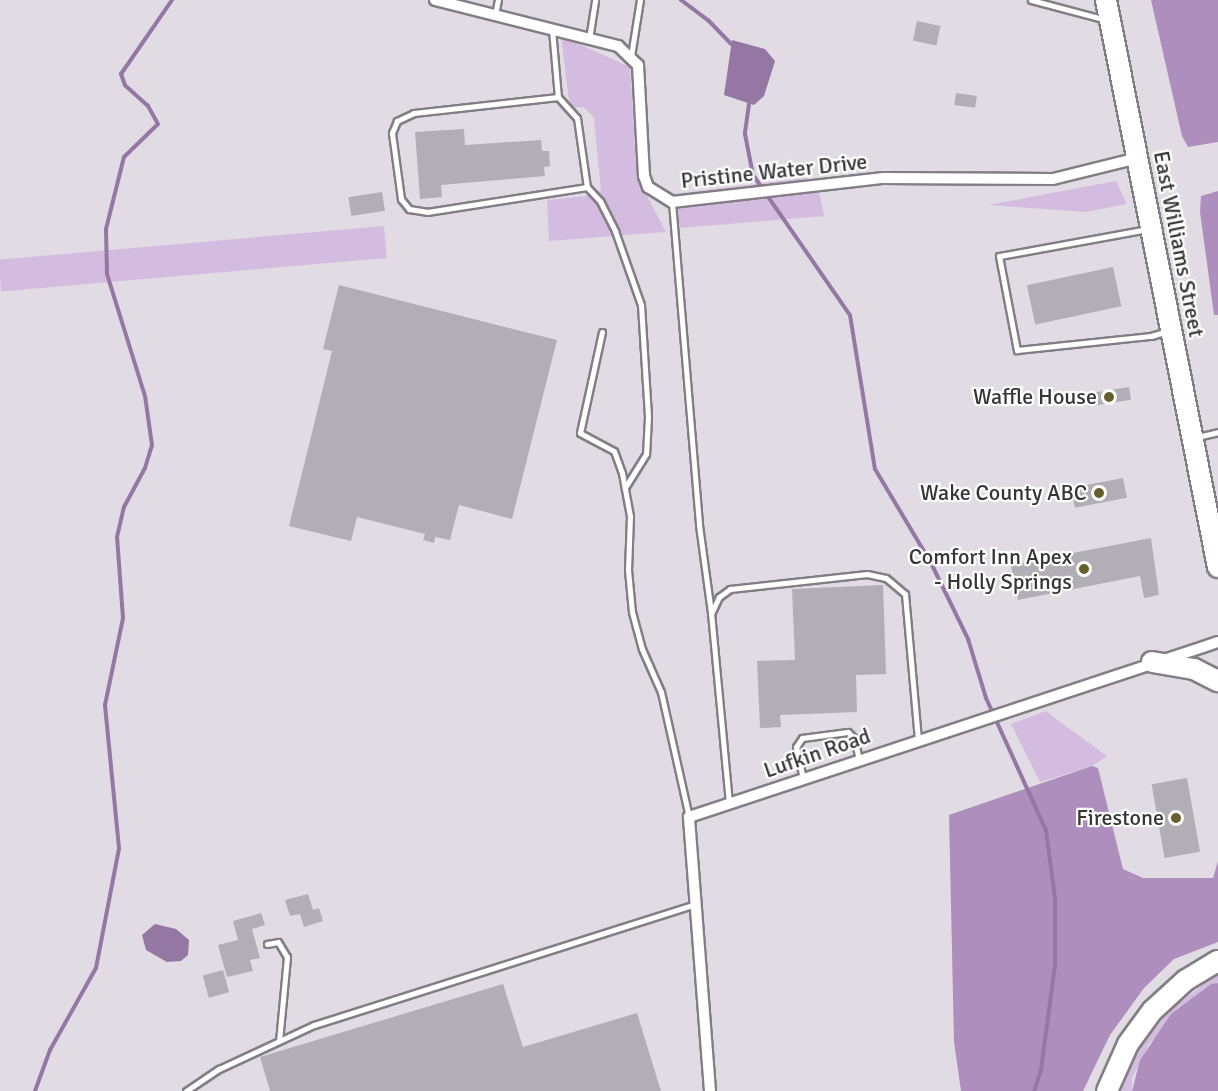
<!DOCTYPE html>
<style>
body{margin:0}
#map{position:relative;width:1218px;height:1091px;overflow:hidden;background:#e1dce3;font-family:Signika,sans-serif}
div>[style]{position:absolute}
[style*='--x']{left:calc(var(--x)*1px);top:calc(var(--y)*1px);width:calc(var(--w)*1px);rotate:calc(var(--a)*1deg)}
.green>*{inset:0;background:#d3bcdf;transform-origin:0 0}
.forest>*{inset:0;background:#ad8ebd}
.water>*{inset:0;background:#9577a4}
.stream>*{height:4px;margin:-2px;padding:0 2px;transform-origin:2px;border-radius:2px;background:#9577a4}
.building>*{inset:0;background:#b2aeb5;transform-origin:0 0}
.roads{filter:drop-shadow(2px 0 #837e85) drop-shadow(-2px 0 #837e85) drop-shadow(0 2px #837e85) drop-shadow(0 -2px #837e85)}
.lane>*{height:5px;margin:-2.5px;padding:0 2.5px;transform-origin:2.5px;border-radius:2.5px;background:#fff}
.street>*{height:10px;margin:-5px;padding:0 5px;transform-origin:5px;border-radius:5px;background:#fff}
.highway>*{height:20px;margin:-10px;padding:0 10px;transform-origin:10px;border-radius:10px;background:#fff}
.dots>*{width:16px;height:16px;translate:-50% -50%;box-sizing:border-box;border:3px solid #fff;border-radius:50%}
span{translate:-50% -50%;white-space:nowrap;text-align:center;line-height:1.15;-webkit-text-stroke:4.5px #fff;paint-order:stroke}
.street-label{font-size:22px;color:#373538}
.poi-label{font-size:22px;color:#373538}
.right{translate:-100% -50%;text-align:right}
</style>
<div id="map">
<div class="green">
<i style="clip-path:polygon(561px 36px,630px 67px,637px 177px,666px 232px,549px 241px,547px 200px,586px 196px,601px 191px,594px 118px,584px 107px,570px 108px)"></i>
<i style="clip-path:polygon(805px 178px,820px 196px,824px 216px,680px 228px,674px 194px)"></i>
<i style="clip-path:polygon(1116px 181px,1127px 204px,1086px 212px,988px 205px)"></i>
<i style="left:384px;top:226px;width:32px;height:387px;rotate:85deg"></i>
<i style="clip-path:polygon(1046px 711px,1063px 724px,1107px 756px,1092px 766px,1040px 782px,1011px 724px)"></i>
<i style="clip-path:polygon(1218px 973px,1218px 983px,1203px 989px,1149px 1044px,1132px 1078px,1132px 1091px,1118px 1091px,1136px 1054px,1168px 1012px)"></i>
</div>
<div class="forest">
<i style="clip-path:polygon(1151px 0,1218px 0,1218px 142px,1188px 147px,1182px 136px)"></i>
<i style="clip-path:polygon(1218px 191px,1218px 315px,1214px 315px,1200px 212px,1201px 196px)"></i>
<i style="clip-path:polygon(1092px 766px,1098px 768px,1123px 869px,1143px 878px,1213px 878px,1218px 861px,1218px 942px,1174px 959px,1144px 988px,1110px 1035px,1083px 1091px,961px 1091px,954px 1042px,949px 815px)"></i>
<i style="clip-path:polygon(1218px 983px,1218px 1091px,1132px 1091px,1140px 1060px,1171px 1014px,1211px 984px)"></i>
</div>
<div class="water">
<i style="clip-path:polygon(732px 40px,765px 49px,775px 61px,764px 96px,754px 105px,724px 95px)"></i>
<i style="clip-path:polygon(155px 924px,176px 929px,189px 940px,188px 955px,181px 961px,167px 962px,146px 950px,142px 935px)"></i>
</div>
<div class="stream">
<i style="--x:681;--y:0;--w:34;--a:37"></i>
<i style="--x:708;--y:20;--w:33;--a:46"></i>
<i style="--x:749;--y:104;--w:30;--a:98"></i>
<i style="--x:745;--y:134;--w:42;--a:79"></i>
<i style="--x:753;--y:175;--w:170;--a:55.3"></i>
<i style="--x:850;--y:315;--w:156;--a:80.8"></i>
<i style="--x:875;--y:469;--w:109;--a:59.2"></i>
<i style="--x:931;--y:563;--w:85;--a:64"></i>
<i style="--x:968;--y:639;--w:62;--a:73"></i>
<i style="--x:986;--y:698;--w:145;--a:65.6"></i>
<i style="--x:1046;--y:830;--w:69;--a:82.5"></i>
<i style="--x:1055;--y:898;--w:67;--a:90"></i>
<i style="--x:1055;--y:965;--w:106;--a:97.6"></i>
<i style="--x:1041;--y:1070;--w:22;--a:108"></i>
<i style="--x:35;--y:1091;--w:44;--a:-69.9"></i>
<i style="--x:50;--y:1050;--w:94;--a:-60.7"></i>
<i style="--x:96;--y:968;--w:122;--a:-79.1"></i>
<i style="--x:119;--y:848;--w:144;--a:-95.6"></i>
<i style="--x:105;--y:705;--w:89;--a:-78.3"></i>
<i style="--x:123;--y:618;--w:81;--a:-94.2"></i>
<i style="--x:117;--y:537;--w:31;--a:-77"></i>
<i style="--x:124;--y:507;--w:44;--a:-61.7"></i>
<i style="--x:145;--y:468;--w:24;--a:-73"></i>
<i style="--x:152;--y:445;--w:49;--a:-98.1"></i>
<i style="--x:145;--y:396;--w:128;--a:-107.3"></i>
<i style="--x:107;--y:274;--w:45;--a:-91.3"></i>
<i style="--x:106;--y:229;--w:74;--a:-76"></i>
<i style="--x:124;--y:157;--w:47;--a:-44.1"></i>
<i style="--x:158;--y:124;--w:21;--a:-119"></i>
<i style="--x:148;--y:106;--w:31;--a:-138"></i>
<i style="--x:125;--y:85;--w:12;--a:-110"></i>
<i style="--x:121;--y:74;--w:90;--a:-55.4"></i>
</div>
<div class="building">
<i style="left:917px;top:21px;width:24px;height:20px;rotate:12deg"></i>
<i style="left:956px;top:93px;width:21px;height:12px;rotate:8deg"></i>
<i style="clip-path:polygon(464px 129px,465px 145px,541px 140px,542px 151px,549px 151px,550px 166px,544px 167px,545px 176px,441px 185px,442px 197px,420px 199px,415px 132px)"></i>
<i style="left:382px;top:192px;width:19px;height:34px;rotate:81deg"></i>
<i style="left:1113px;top:267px;width:40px;height:88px;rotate:78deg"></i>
<i style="clip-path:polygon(339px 285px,557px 340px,512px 519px,459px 505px,450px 540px,435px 537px,434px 543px,423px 540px,425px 534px,357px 517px,351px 541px,289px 526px,332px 351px,323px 349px)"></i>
<i style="left:1129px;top:387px;width:13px;height:43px;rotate:81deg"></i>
<i style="left:1123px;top:478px;width:20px;height:53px;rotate:79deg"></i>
<i style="clip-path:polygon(1151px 538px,1159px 595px,1144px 598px,1140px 576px,1018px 600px,1011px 565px)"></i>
<i style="clip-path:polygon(883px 585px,886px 674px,856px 675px,857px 712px,780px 715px,781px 727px,760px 728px,757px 661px,795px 660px,792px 589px)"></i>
<i style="left:1187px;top:778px;width:75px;height:36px;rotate:80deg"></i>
<i style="clip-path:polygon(308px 894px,313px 910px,319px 908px,323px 921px,304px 927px,300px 914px,290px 916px,285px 900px)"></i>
<i style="clip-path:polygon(261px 913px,265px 925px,252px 929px,260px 958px,250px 960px,253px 971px,227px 977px,218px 945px,238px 940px,233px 921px)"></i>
<i style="left:223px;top:970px;width:23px;height:21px;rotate:75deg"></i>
<i style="clip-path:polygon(503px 984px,523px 1047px,637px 1013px,661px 1091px,270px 1091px,260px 1057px)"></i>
</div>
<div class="roads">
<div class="lane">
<i style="--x:1031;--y:0;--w:78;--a:14.9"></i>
<i style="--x:495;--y:15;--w:15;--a:-79"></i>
<i style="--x:552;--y:29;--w:68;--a:85"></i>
<i style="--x:558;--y:97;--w:28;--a:48"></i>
<i style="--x:577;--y:118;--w:70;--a:81.8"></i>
<i style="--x:587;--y:187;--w:19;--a:47"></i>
<i style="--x:600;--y:201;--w:34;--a:63"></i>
<i style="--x:615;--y:231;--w:78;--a:70.6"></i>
<i style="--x:641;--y:305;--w:112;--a:86.4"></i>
<i style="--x:648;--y:417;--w:37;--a:93"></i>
<i style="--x:646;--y:454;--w:40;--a:122"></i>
<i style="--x:589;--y:39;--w:39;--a:-81"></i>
<i style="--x:631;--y:56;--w:57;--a:-80.9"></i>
<i style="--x:558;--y:97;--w:145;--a:173.7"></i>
<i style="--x:414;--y:113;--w:19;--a:155"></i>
<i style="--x:397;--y:121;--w:13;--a:113"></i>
<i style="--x:392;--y:133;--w:67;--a:82.2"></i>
<i style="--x:401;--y:199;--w:13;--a:51"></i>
<i style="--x:409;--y:209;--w:18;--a:9"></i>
<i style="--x:427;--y:212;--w:162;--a:-8.9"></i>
<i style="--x:672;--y:202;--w:324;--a:85.2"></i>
<i style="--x:699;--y:525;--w:89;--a:82.2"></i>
<i style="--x:1148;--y:229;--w:151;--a:169.7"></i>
<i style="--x:999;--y:256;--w:96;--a:79.2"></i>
<i style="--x:1017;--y:350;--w:135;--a:-6"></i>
<i style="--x:1151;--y:336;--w:17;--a:-17"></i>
<i style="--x:602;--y:332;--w:103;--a:102.3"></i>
<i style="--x:580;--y:433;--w:38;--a:28"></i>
<i style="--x:614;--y:451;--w:23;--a:70"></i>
<i style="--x:622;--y:473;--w:44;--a:79.5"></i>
<i style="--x:630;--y:516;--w:54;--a:92.1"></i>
<i style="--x:628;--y:570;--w:42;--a:84.6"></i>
<i style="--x:632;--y:612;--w:38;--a:75"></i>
<i style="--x:642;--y:649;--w:47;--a:66.2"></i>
<i style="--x:661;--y:692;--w:128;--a:77.4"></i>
<i style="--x:1197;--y:437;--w:22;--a:-13"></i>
<i style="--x:803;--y:779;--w:33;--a:-102"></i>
<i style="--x:796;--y:747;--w:11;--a:-56"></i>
<i style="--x:802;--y:738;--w:46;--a:-7.4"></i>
<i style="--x:848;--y:732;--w:8;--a:45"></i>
<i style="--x:854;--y:738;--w:23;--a:77"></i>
<i style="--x:729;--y:803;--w:190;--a:-95.4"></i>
<i style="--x:711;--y:614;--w:19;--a:-65"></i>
<i style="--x:719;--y:597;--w:14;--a:-36"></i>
<i style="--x:730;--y:589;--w:138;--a:-6.2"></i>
<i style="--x:867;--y:574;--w:19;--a:12"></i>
<i style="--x:886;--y:578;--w:25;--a:40"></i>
<i style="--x:905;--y:594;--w:146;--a:84.9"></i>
<i style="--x:267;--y:944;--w:11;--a:-10"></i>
<i style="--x:278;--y:942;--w:17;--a:59"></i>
<i style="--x:287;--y:957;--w:84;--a:95.4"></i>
<i style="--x:186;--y:1091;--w:40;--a:-34"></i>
<i style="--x:219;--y:1069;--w:105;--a:-24.9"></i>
<i style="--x:314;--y:1025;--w:400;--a:-17.6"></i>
</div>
<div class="street">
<i style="--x:435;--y:0;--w:189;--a:14.1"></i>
<i style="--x:618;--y:46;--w:28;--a:44"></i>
<i style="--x:638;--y:65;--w:111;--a:86.9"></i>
<i style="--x:644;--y:176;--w:12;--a:70"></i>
<i style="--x:648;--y:187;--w:28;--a:32"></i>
<i style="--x:672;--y:202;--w:213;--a:-6.5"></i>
<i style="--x:884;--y:178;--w:169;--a:0.3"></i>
<i style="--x:1053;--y:179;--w:88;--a:-13.9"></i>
<i style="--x:710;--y:1091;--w:275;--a:-94.4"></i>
<i style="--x:689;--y:817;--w:557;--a:-18.3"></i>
</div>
<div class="highway">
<i style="--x:1106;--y:0;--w:578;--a:78.83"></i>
<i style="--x:1152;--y:662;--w:43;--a:9.5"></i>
<i style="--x:1194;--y:669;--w:27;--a:27"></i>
<i style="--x:1107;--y:1091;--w:51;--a:-65.9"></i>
<i style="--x:1128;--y:1044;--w:41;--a:-54"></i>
<i style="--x:1152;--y:1011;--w:46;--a:-42.4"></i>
<i style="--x:1186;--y:980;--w:37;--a:-31"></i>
</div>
</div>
<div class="dots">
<i style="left:1109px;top:397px;background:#65602d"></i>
<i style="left:1099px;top:493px;background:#65602d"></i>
<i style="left:1084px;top:569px;background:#65602d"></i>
<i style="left:1176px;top:818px;background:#65602d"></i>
</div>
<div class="street-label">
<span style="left:774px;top:171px;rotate:-6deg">Pristine Water Drive</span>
<span style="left:1179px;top:244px;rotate:79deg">East Williams Street</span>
<span style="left:817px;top:753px;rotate:-19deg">Lufkin Road</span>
</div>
<div class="poi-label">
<span class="right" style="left:1097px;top:397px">Waffle House</span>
<span class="right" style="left:1087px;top:493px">Wake County ABC</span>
<span class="right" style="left:1072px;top:569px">Comfort Inn Apex<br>- Holly Springs</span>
<span class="right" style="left:1164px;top:818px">Firestone</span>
</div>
</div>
